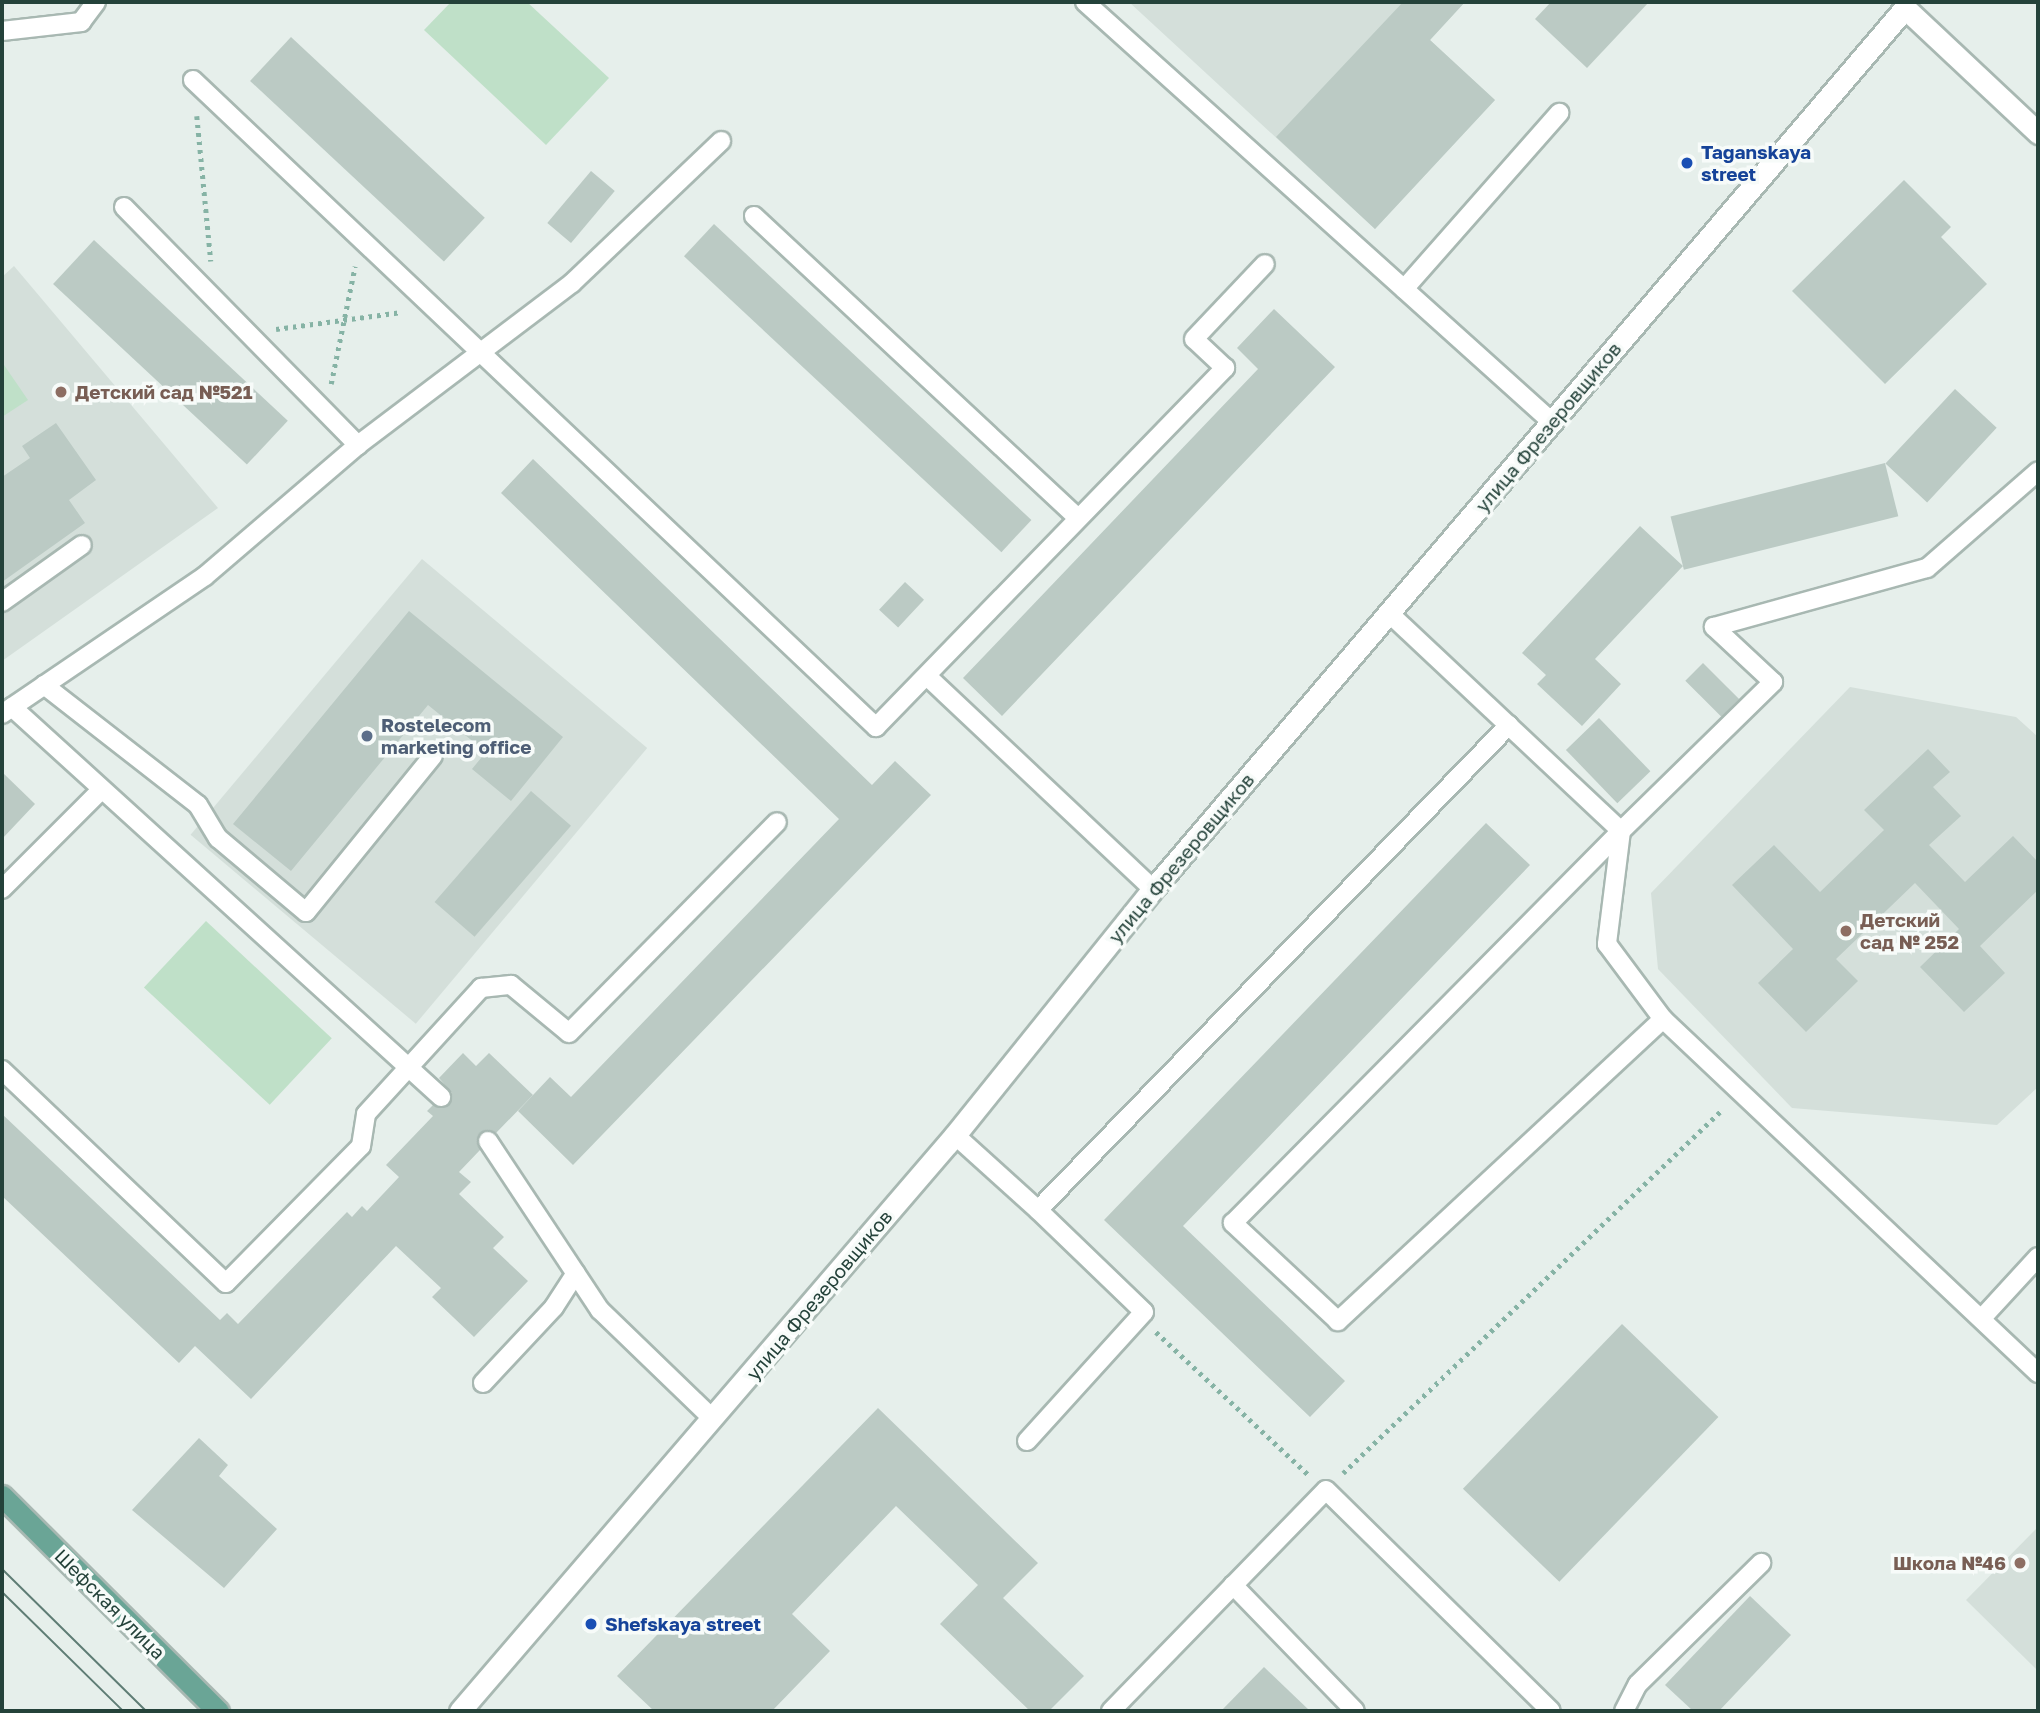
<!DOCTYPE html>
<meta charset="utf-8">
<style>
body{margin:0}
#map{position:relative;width:2040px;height:1713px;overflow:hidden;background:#e6efeb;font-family:"Golos Text",sans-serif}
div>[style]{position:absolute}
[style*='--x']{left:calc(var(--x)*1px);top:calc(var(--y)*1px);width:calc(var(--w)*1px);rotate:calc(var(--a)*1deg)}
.built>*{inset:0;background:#d4dfda;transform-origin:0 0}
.green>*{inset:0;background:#bfe0c8;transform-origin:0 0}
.building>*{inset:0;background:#bbcac4;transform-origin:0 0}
.path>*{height:4.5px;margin-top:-2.25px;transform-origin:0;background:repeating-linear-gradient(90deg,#86b3a5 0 3.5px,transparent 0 8.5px)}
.roads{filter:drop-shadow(2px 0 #a8b8b2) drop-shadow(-2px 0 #a8b8b2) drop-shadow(0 2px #a8b8b2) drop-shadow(0 -2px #a8b8b2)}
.service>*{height:18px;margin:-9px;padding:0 9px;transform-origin:9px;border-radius:9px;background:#fff}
.secondary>*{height:21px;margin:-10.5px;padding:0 10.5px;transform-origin:10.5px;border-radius:10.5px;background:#fff}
.primary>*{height:21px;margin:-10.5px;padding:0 10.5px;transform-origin:10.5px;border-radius:10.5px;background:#6aa596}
.tram>*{height:2px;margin:-1px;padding:0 1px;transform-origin:1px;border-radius:1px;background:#5f7d75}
.dots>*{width:19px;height:19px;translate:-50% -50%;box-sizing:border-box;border:4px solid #f7fbf9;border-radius:50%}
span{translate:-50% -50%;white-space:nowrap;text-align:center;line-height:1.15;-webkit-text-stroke:7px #f7fbf9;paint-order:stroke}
.transit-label{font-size:19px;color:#164399;font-weight:700}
.left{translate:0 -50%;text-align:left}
.education-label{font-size:19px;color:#785e54;font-weight:700}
.right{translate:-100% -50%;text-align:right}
.street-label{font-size:19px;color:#24423a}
.service-label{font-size:19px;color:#4e5e75;font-weight:700}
.frame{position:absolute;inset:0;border:4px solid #24423a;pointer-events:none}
</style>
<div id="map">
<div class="built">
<i style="clip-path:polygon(1129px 2px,1465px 2px,1430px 40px,1495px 100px,1375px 229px)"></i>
<i style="clip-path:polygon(14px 266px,218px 508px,2px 661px,2px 277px)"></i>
<i style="left:422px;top:559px;width:294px;height:360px;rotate:40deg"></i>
<i style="clip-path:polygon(1850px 687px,2016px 717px,2038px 737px,2038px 1087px,1997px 1125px,1792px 1108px,1658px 969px,1651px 893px)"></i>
<i style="clip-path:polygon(2038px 1527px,2038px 1671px,1966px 1600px)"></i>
</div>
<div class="green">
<i style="clip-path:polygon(451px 2px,527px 2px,609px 78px,546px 145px,424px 30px)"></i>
<i style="clip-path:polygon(2px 362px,28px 400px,2px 417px)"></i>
<i style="left:206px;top:921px;width:172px;height:91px;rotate:43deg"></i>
</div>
<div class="building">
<i style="clip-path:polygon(1403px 2px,1465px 2px,1430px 40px,1495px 100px,1375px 229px,1276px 137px)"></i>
<i style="clip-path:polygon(1551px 2px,1649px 2px,1587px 68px,1535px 19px)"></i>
<i style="left:291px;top:37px;width:265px;height:60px;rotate:43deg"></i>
<i style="left:591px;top:171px;width:31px;height:68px;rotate:40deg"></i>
<i style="clip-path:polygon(1904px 180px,1951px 227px,1941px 237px,1987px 284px,1885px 384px,1792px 291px)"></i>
<i style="left:714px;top:224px;width:434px;height:44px;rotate:43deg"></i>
<i style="left:94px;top:240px;width:265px;height:60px;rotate:43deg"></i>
<i style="clip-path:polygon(1274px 309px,1335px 367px,1002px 716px,963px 678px,1258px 369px,1237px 348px)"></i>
<i style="left:1955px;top:389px;width:57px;height:102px;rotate:43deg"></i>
<i style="clip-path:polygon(56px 423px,96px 480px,69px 500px,85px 523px,2px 582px,2px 477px,30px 458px,22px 446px)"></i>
<i style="clip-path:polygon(533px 459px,872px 785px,895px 761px,931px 795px,573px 1165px,518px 1111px,550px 1077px,571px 1097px,839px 819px,501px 493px)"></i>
<i style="left:1885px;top:463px;width:55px;height:221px;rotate:76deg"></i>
<i style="clip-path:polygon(1640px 526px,1683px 566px,1595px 659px,1621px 684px,1582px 726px,1537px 684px,1546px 675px,1522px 653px)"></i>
<i style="left:905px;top:582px;width:26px;height:38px;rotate:43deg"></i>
<i style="clip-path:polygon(409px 611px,563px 737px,511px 801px,472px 769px,486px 752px,428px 705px,291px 871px,233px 824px)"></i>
<i style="left:1703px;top:663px;width:51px;height:25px;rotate:45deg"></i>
<i style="left:1599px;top:718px;width:74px;height:46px;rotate:46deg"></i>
<i style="clip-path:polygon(1928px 749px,1950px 772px,1933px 787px,1961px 816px,1929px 845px,1965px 882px,2013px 836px,2038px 862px,2038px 890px,1980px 946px,2005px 973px,1964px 1012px,1920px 967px,1959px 929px,1915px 883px,1836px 959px,1858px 981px,1806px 1032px,1758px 983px,1793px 949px,1732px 885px,1774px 845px,1820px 892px,1884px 830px,1864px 810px)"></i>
<i style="clip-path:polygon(2px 772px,35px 804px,2px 839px)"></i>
<i style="left:531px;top:791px;width:53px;height:147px;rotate:41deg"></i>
<i style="clip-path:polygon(1486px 823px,1530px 865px,1183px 1226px,1345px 1381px,1310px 1417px,1104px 1220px)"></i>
<i style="clip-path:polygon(463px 1053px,476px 1066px,489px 1053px,533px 1095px,496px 1133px,481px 1132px,480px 1150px,459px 1172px,471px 1182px,459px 1194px,504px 1237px,493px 1248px,528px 1281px,474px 1337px,432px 1297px,441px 1288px,396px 1246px,251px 1399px,195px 1346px,179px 1363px,2px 1196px,2px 1114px,220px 1320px,227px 1313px,238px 1324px,347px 1212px,352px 1217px,362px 1206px,367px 1211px,399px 1177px,386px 1165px,433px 1116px,427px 1111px,433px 1105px,450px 1104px,452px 1093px,439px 1078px)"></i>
<i style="left:1622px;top:1324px;width:134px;height:229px;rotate:44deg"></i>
<i style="clip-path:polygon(878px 1408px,1038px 1563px,1003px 1598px,1084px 1676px,1049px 1711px,1030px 1711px,940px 1624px,978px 1585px,896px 1506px,792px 1614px,830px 1651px,772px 1711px,654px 1711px,617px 1676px)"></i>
<i style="clip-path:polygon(199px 1438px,228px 1465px,219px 1476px,277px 1529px,224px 1588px,132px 1510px)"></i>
<i style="clip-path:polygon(1750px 1596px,1791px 1635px,1719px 1711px,1693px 1711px,1665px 1685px)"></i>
<i style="clip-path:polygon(1264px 1667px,1310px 1711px,1221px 1711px)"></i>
</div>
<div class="path">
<i style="--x:197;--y:116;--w:146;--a:84.5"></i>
<i style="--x:276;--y:329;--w:127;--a:-7.7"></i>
<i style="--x:331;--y:384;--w:120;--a:-78.5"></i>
<i style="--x:1156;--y:1332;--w:208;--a:43.1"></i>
<i style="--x:1343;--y:1473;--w:526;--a:-43.77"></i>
</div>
<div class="roads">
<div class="service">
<i style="--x:1085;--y:2;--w:628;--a:41.97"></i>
<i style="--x:2;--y:31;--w:80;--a:-6.5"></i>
<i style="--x:81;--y:22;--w:25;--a:-53"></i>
<i style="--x:193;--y:80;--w:941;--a:43.45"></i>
<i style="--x:876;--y:727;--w:501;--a:-45.81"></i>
<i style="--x:1225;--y:368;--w:42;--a:-136.9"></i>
<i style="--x:1194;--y:339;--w:103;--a:-46.6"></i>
<i style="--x:124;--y:207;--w:334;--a:45.5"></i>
<i style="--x:754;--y:216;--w:443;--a:43"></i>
<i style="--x:1404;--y:289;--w:235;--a:-48.6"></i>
<i style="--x:2;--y:602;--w:98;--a:-35.5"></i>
<i style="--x:1390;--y:614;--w:317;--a:43.2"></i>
<i style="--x:1621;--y:831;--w:213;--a:-44.4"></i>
<i style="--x:1773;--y:682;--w:81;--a:-137"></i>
<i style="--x:1714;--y:627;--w:221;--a:-15.5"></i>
<i style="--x:1927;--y:568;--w:147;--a:-41.1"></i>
<i style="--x:928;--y:677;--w:309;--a:43.3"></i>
<i style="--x:44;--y:685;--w:195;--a:37.9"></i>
<i style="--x:198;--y:805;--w:39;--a:59"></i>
<i style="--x:218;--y:838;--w:115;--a:40.1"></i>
<i style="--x:306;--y:912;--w:201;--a:-50.9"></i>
<i style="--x:12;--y:707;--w:580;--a:42.27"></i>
<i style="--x:2;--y:714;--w:245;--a:-34.2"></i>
<i style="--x:205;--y:576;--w:201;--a:-40.6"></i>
<i style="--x:358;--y:445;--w:268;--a:-37.1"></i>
<i style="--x:572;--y:283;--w:206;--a:-43.6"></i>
<i style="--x:2;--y:889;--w:141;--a:-45"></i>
<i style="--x:1663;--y:1019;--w:444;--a:137.1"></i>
<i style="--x:1338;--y:1321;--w:144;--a:-137"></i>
<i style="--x:1233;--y:1223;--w:552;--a:-45.29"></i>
<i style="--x:1621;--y:831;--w:114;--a:97.1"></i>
<i style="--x:1607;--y:944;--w:94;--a:53.3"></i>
<i style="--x:1663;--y:1019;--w:516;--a:43.35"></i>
<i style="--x:2;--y:1070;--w:309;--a:43.6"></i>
<i style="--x:226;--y:1283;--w:192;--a:-45.4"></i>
<i style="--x:361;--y:1146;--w:32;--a:-81"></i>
<i style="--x:366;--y:1114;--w:171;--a:-47.6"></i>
<i style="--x:481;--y:988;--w:30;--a:-6"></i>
<i style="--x:511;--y:985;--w:75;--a:39.6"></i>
<i style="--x:569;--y:1033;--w:296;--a:-45.4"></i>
<i style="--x:955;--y:1135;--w:112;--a:42.1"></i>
<i style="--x:1038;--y:1210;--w:676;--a:-45.84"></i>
<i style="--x:488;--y:1141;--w:203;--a:56.5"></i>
<i style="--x:600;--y:1310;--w:157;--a:44"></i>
<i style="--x:1982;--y:1318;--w:83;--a:-47.4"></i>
<i style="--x:483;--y:1383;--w:104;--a:-46.9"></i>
<i style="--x:554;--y:1307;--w:40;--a:-57.1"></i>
<i style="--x:1027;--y:1441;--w:174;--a:-47.8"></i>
<i style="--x:1144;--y:1312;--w:147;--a:-136.1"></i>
<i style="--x:1233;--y:1585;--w:175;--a:45.9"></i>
<i style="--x:1111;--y:1711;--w:308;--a:-45.8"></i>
<i style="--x:1326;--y:1490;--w:315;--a:44.5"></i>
<i style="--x:1624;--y:1711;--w:30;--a:-63"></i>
<i style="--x:1638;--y:1684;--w:173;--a:-44.5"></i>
</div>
<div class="secondary">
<i style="--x:460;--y:1711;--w:759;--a:-49.33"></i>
<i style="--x:955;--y:1135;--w:316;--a:-51.2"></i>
<i style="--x:1153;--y:889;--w:1158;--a:-49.52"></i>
<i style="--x:1905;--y:8;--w:183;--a:43.2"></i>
</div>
<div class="primary">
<i style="--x:2;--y:1496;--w:305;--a:44.9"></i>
</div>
</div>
<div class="tram">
<i style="--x:2;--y:1569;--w:202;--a:44.6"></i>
<i style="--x:2;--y:1592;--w:170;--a:44.5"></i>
</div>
<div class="dots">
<i style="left:1687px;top:163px;background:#1a4fb4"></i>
<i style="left:61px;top:392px;background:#8d6e63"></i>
<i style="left:367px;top:736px;background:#5c6f8a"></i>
<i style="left:1846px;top:931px;background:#8d6e63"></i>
<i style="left:2020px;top:1563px;background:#8d6e63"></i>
<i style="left:591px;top:1624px;background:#1a4fb4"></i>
</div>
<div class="transit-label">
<span class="left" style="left:1701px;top:163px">Taganskaya<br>street</span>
<span class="left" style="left:605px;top:1624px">Shefskaya street</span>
</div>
<div class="education-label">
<span class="left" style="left:75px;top:392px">Детский сад №521</span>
<span class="left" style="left:1860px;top:931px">Детский<br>сад № 252</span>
<span class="right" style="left:2006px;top:1563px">Школа №46</span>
</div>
<div class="street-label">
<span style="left:1548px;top:427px;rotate:-50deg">улица Фрезеровщиков</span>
<span style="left:1181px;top:858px;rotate:-50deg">улица Фрезеровщиков</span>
<span style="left:819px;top:1295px;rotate:-50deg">улица Фрезеровщиков</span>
<span style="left:110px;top:1604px;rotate:45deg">Шефская улица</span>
</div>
<div class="service-label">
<span class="left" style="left:381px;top:736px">Rostelecom<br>marketing office</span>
</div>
<div class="frame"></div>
</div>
